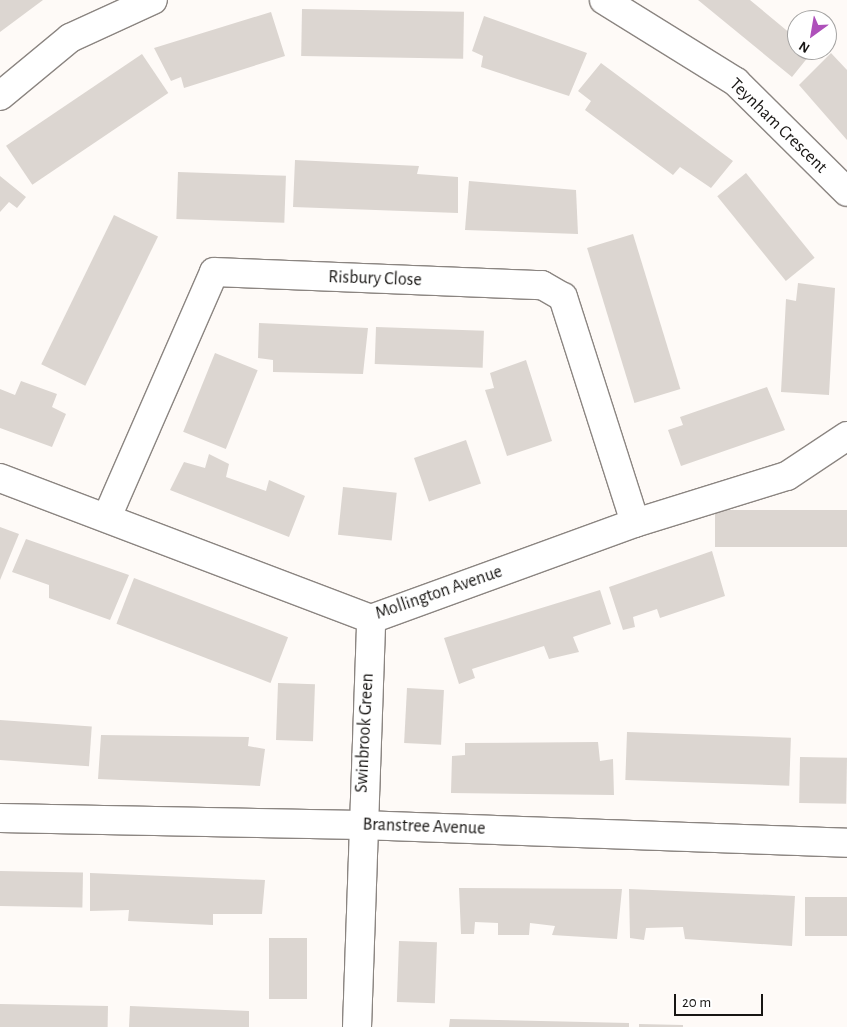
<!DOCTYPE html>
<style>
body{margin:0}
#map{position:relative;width:847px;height:1027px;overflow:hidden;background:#fefaf7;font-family:"Alegreya Sans",sans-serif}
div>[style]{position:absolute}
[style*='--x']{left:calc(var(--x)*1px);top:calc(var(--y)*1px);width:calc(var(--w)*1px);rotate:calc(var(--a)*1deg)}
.building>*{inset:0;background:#dcd6d1;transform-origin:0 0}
.roads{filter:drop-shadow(1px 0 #8b8581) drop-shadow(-1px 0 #8b8581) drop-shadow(0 1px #8b8581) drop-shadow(0 -1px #8b8581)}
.minor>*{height:28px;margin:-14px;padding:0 14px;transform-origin:14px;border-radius:14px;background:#fff}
span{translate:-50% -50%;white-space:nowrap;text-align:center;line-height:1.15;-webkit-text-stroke:4px #fff;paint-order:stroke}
.street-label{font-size:18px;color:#181614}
.north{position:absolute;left:787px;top:10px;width:50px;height:50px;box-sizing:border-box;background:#fff;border:1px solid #a3a2a1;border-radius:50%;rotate:212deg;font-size:14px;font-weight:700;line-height:20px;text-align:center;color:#181614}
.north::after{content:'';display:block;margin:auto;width:18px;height:22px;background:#ae50ba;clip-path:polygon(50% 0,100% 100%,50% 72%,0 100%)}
.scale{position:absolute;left:674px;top:994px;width:89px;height:22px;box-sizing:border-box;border:2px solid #181614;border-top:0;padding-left:6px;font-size:15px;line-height:18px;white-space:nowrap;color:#181614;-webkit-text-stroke:4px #fff;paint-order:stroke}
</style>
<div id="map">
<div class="building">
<i style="clip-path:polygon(0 0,43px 0,0 32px)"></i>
<i style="clip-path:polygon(698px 0,750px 0,797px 39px,797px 50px,813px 51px,792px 77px)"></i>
<i style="left:302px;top:9px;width:162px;height:47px;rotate:1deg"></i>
<i style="clip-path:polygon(271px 12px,285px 56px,184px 88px,181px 77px,171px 81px,154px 48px)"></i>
<i style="clip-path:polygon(484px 16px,587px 53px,569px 96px,481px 67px,483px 56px,472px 51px)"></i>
<i style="clip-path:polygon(831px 53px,847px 70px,847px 140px,799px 85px)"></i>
<i style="left:142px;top:54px;width:47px;height:164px;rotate:56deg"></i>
<i style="clip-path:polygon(601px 63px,733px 161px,711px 188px,680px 167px,673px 175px,585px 110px,591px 101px,578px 91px)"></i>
<i style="clip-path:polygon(295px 160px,419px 166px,417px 174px,458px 177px,458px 213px,293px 207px)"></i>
<i style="left:178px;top:172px;width:108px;height:47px;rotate:2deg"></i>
<i style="left:746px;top:173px;width:109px;height:37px;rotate:51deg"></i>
<i style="clip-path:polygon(0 176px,26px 197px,17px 208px,9px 202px,0 212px)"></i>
<i style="clip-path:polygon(469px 181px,576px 190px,578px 234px,465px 230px)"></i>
<i style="left:114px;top:215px;width:49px;height:166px;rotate:26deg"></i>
<i style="left:633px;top:234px;width:162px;height:48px;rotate:73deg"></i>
<i style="clip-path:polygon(798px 283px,835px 288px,829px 395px,781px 392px,786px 299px,796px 301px)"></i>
<i style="clip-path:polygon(259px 323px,368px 328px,363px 374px,273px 372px,273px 360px,258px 358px)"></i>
<i style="left:376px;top:327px;width:108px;height:37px;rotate:2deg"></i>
<i style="left:215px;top:353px;width:46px;height:85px;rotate:22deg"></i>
<i style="clip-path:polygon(526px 360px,552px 441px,507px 456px,485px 390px,494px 388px,490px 373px)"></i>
<i style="clip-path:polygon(21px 381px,57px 394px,52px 407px,66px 414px,52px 447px,0 428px,0 389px,15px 395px)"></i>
<i style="clip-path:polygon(767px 387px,785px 430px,681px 466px,668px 430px,683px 425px,680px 417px)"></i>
<i style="left:466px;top:440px;width:46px;height:55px;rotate:71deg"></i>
<i style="clip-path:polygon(209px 454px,229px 464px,226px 477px,266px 491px,269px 480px,305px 496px,289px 537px,170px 490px,184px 462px,205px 468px)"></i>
<i style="left:343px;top:487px;width:54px;height:48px;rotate:6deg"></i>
<i style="left:847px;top:510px;width:37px;height:132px;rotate:90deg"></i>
<i style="clip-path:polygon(0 527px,19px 534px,0 580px)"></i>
<i style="clip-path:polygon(26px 539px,129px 575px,110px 620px,49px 598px,49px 585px,12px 572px)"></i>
<i style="clip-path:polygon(712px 551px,725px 596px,660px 618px,657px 609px,633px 617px,635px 627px,623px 630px,609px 587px)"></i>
<i style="left:134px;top:578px;width:165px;height:49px;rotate:21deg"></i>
<i style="clip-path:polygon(600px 590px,611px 624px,573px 637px,579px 652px,549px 659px,544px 646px,472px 669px,475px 678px,459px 684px,444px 638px)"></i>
<i style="left:278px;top:683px;width:37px;height:57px;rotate:2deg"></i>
<i style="left:407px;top:688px;width:37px;height:55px;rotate:3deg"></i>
<i style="left:0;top:720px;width:92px;height:40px;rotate:4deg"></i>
<i style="left:627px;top:732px;width:164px;height:48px;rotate:2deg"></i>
<i style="clip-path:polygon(101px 735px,249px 737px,248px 746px,265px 749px,260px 786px,98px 779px)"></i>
<i style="clip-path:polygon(598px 742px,600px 761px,613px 759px,614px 795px,451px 793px,452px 756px,465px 755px,465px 743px)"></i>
<i style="left:800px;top:757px;width:47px;height:46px;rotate:1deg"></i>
<i style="left:0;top:871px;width:83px;height:35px;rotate:1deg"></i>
<i style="clip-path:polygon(90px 873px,265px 880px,262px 914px,213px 914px,213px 925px,128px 921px,129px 910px,90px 911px)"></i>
<i style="clip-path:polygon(459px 888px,622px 889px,617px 939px,552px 935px,555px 926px,530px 923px,529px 935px,498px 935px,498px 923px,475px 922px,474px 934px,461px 934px)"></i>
<i style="clip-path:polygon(629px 889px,795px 896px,792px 946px,685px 939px,683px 927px,646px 928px,644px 940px,630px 938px)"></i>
<i style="left:805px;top:897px;width:42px;height:39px"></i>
<i style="left:269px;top:938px;width:38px;height:61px"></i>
<i style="left:399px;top:941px;width:38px;height:61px;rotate:2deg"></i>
<i style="left:0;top:1004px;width:108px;height:23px;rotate:1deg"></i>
<i style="clip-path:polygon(130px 1006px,249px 1011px,249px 1027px,129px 1027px)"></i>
<i style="clip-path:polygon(450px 1019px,629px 1023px,629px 1027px,449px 1027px)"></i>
<i style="clip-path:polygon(639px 1024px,683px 1025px,683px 1027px,639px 1027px)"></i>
</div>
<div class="roads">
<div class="minor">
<i style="--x:604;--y:0;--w:155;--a:31.8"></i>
<i style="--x:736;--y:82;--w:156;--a:44.7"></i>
<i style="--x:0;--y:96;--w:91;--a:-39.6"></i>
<i style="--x:70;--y:38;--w:91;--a:-24.6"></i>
<i style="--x:0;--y:478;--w:397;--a:20.8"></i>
<i style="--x:371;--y:619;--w:281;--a:-20"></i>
<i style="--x:635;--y:523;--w:159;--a:-17.2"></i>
<i style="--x:787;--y:476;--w:72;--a:-33.7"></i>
<i style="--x:107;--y:517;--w:267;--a:-66.4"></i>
<i style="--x:214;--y:272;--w:328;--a:2.3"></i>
<i style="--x:542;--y:285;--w:24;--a:30"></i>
<i style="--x:563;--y:297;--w:237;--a:72.3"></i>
<i style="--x:0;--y:818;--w:361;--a:1.1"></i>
<i style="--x:361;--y:825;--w:486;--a:2.1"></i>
<i style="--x:357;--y:1027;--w:408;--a:-88"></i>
</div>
</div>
<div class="street-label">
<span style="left:778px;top:126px;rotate:44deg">Teynham Crescent</span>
<span style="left:375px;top:279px;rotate:2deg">Risbury Close</span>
<span style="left:439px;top:593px;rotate:-19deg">Mollington Avenue</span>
<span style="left:365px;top:733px;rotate:-87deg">Swinbrook Green</span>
<span style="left:424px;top:827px;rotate:2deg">Branstree Avenue</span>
</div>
<div class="north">N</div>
<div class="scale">20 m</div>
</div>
